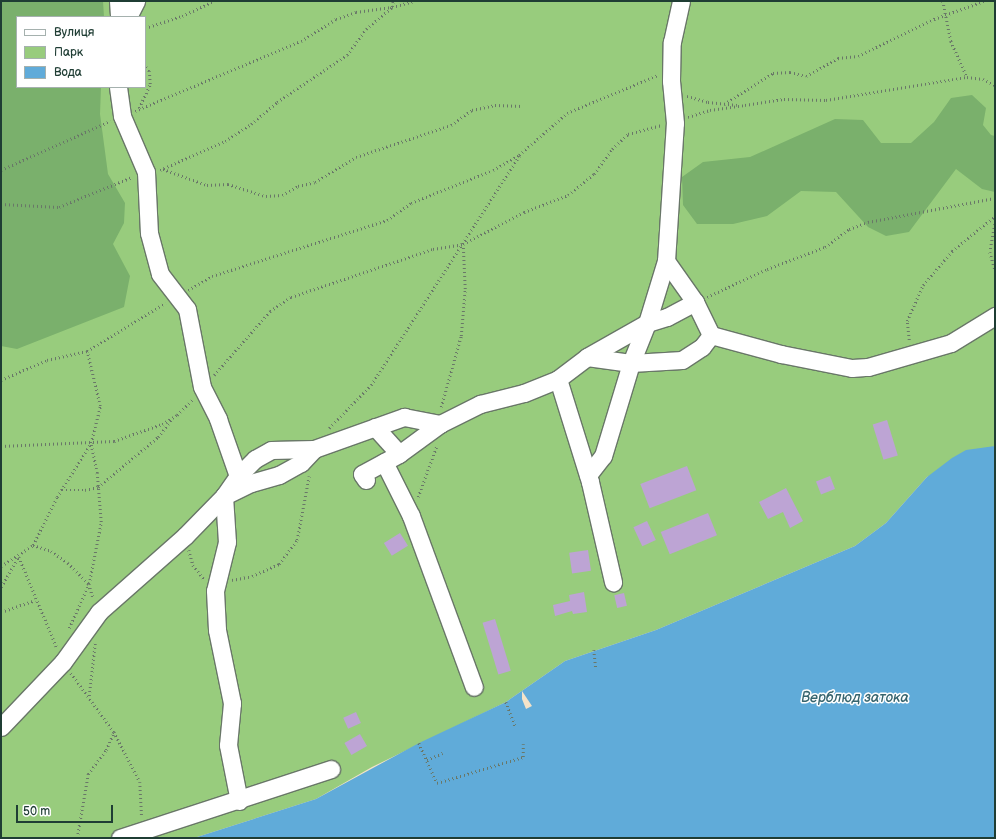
<!DOCTYPE html>
<meta charset="utf-8">
<style>
body{margin:0}
#map{position:relative;width:996px;height:839px;overflow:hidden;background:#f3e3c9;font-family:"Balsamiq Sans",sans-serif}
div>[style]{position:absolute}
[style*='--x']{left:calc(var(--x)*1px);top:calc(var(--y)*1px);width:calc(var(--w)*1px);rotate:calc(var(--a)*1deg)}
.green>*{inset:0;background:#98cc7d}
.forest>*{inset:0;background:#7ab06c}
.water>*{inset:0;background:#60abd9}
.pier>*{inset:0;background:#f3e3c9}
.building>*{inset:0;background:#bda4d4;transform-origin:0 0}
.path>*{height:2.5px;margin-top:-1.25px;transform-origin:0;background:repeating-linear-gradient(90deg,#697768 0 1px,transparent 0 4px)}
.roads{filter:drop-shadow(1px 0 #697768) drop-shadow(-1px 0 #697768) drop-shadow(0 1px #697768) drop-shadow(0 -1px #697768)}
.minor>*{height:17px;margin:-8.5px;padding:0 8.5px;transform-origin:8.5px;border-radius:8.5px;background:#fff}
span{translate:-50% -50%;white-space:nowrap;text-align:center;line-height:1.15;-webkit-text-stroke:3px #fff;paint-order:stroke}
.water-label{font-size:14px;color:#36646e;font-style:italic}
.frame{position:absolute;inset:0;border:2px solid #1f3d34;pointer-events:none}
.legend{position:absolute;left:16px;top:16px;width:130px;height:72px;box-sizing:border-box;background:#fff;border:1px solid #a5b1ae;margin:0;padding:5px 7px;list-style:none;font-size:12px;color:#1f3d34}
.legend li{display:flex;align-items:center;gap:8px;height:20px}
.legend b{width:20px;border:1px solid #a5b1ae}
.scale{position:absolute;left:16px;top:805px;width:97px;height:18px;box-sizing:border-box;border:2px solid #1f3d34;border-top:0;padding-left:5px;font-size:12px;line-height:14px;white-space:nowrap;color:#1f3d34;-webkit-text-stroke:3px #fff;paint-order:stroke}
</style>
<div id="map">
<div class="green">
<i style="clip-path:polygon(evenodd,1px 1px,995px 1px,995px 446px,927px 477px,886px 523px,855px 546px,656px 630px,565px 661px,506px 702px,372px 767px,316px 799px,194px 838px,1px 838px,1px 1px,17px 17px,145px 17px,145px 87px,17px 87px,17px 17px)"></i>
</div>
<div class="forest">
<i style="clip-path:polygon(1px 1px,103px 1px,104px 17px,17px 17px,17px 87px,101px 87px,100px 114px,108px 174px,125px 203px,124px 223px,113px 244px,130px 276px,124px 307px,17px 349px,1px 346px)"></i>
<i style="clip-path:polygon(972px 95px,986px 108px,983px 125px,991px 135px,995px 136px,995px 192px,982px 189px,956px 169px,909px 232px,886px 236px,868px 227px,836px 192px,801px 191px,767px 216px,733px 224px,697px 224px,683px 205px,682px 177px,703px 162px,750px 157px,835px 119px,863px 120px,881px 143px,911px 143px,934px 122px,951px 98px)"></i>
</div>
<div class="water">
<i style="clip-path:polygon(995px 446px,995px 838px,194px 838px,316px 799px,419px 743px,506px 702px,565px 661px,656px 630px,855px 546px,886px 523px,927px 477px,952px 458px,966px 450px)"></i>
</div>
<div class="pier">
<i style="clip-path:polygon(522px 691px,532px 706px,526px 709px,522px 699px)"></i>
</div>
<div class="building">
<i style="left:887px;top:420px;width:37px;height:15px;rotate:73deg"></i>
<i style="left:687px;top:466px;width:26px;height:50px;rotate:69deg"></i>
<i style="left:830px;top:476px;width:14px;height:15px;rotate:69deg"></i>
<i style="clip-path:polygon(786px 488px,803px 521px,790px 528px,783px 512px,768px 519px,759px 502px)"></i>
<i style="left:708px;top:513px;width:24px;height:51px;rotate:68deg"></i>
<i style="left:647px;top:521px;width:21px;height:15px;rotate:65deg"></i>
<i style="left:400px;top:533px;width:15px;height:19px;rotate:58deg"></i>
<i style="left:588px;top:550px;width:21px;height:19px;rotate:82deg"></i>
<i style="clip-path:polygon(584px 592px,587px 612px,573px 614px,572px 611px,555px 616px,553px 605px,570px 601px,569px 595px)"></i>
<i style="left:624px;top:593px;width:13px;height:10px;rotate:77deg"></i>
<i style="left:495px;top:619px;width:54px;height:13px;rotate:73deg"></i>
<i style="left:356px;top:712px;width:12px;height:14px;rotate:66deg"></i>
<i style="left:360px;top:734px;width:14px;height:18px;rotate:60deg"></i>
</div>
<div class="path">
<i style="--x:943;--y:1;--w:41;--a:78.7"></i>
<i style="--x:951;--y:41;--w:39;--a:66"></i>
<i style="--x:145;--y:28;--w:39;--a:-18"></i>
<i style="--x:182;--y:16;--w:35;--a:-25"></i>
<i style="--x:687;--y:96;--w:22;--a:16"></i>
<i style="--x:708;--y:102;--w:29;--a:6"></i>
<i style="--x:724;--y:104;--w:58;--a:-32.3"></i>
<i style="--x:773;--y:73;--w:17;--a:-3"></i>
<i style="--x:790;--y:72;--w:16;--a:14"></i>
<i style="--x:806;--y:76;--w:37;--a:-29"></i>
<i style="--x:838;--y:58;--w:20;--a:-6"></i>
<i style="--x:858;--y:56;--w:85;--a:-26"></i>
<i style="--x:934;--y:19;--w:53;--a:-19.8"></i>
<i style="--x:139;--y:108;--w:26;--a:-65"></i>
<i style="--x:150;--y:84;--w:13;--a:-94"></i>
<i style="--x:149;--y:71;--w:6;--a:-129"></i>
<i style="--x:135;--y:111;--w:180;--a:-22.9"></i>
<i style="--x:301;--y:41;--w:41;--a:-32.2"></i>
<i style="--x:336;--y:19;--w:21;--a:-19"></i>
<i style="--x:356;--y:12;--w:36;--a:-8"></i>
<i style="--x:392;--y:7;--w:6;--a:-81"></i>
<i style="--x:688;--y:117;--w:23;--a:-18"></i>
<i style="--x:710;--y:110;--w:35;--a:-8"></i>
<i style="--x:745;--y:105;--w:39;--a:-9"></i>
<i style="--x:784;--y:99;--w:42;--a:1.4"></i>
<i style="--x:826;--y:100;--w:143;--a:-9.3"></i>
<i style="--x:967;--y:77;--w:16;--a:7"></i>
<i style="--x:983;--y:79;--w:13;--a:27"></i>
<i style="--x:163;--y:169;--w:47;--a:20"></i>
<i style="--x:207;--y:185;--w:21;--a:-3"></i>
<i style="--x:228;--y:184;--w:40;--a:18"></i>
<i style="--x:266;--y:196;--w:16;--a:-4"></i>
<i style="--x:282;--y:195;--w:18;--a:-29"></i>
<i style="--x:298;--y:186;--w:17;--a:-13"></i>
<i style="--x:315;--y:182;--w:48;--a:-31.4"></i>
<i style="--x:356;--y:157;--w:100;--a:-18.6"></i>
<i style="--x:451;--y:125;--w:26;--a:-36"></i>
<i style="--x:472;--y:110;--w:24;--a:-12"></i>
<i style="--x:495;--y:105;--w:28;--a:2"></i>
<i style="--x:1;--y:170;--w:120;--a:-24.2"></i>
<i style="--x:160;--y:170;--w:71;--a:-24"></i>
<i style="--x:225;--y:141;--w:31;--a:-33"></i>
<i style="--x:251;--y:124;--w:34;--a:-40"></i>
<i style="--x:277;--y:102;--w:84;--a:-33.9"></i>
<i style="--x:347;--y:55;--w:32;--a:-54"></i>
<i style="--x:366;--y:29;--w:34;--a:-40"></i>
<i style="--x:392;--y:7;--w:23;--a:-15"></i>
<i style="--x:1;--y:204;--w:58;--a:3"></i>
<i style="--x:59;--y:207;--w:79;--a:-22.3"></i>
<i style="--x:995;--y:224;--w:28;--a:100"></i>
<i style="--x:990;--y:252;--w:18;--a:74"></i>
<i style="--x:188;--y:290;--w:28;--a:-30"></i>
<i style="--x:212;--y:276;--w:184;--a:-17.7"></i>
<i style="--x:387;--y:220;--w:29;--a:-35"></i>
<i style="--x:411;--y:203;--w:88;--a:-21.9"></i>
<i style="--x:493;--y:170;--w:30;--a:-30"></i>
<i style="--x:519;--y:155;--w:64;--a:-41.2"></i>
<i style="--x:567;--y:113;--w:99;--a:-22.7"></i>
<i style="--x:707;--y:297;--w:66;--a:-25"></i>
<i style="--x:767;--y:269;--w:62;--a:-20.8"></i>
<i style="--x:825;--y:247;--w:30;--a:-37"></i>
<i style="--x:849;--y:229;--w:20;--a:-20"></i>
<i style="--x:868;--y:222;--w:129;--a:-10.7"></i>
<i style="--x:909;--y:340;--w:19;--a:-96"></i>
<i style="--x:907;--y:321;--w:39;--a:-66"></i>
<i style="--x:923;--y:285;--w:45;--a:-49.5"></i>
<i style="--x:952;--y:251;--w:55;--a:-39.1"></i>
<i style="--x:214;--y:375;--w:85;--a:-48.8"></i>
<i style="--x:270;--y:311;--w:25;--a:-34"></i>
<i style="--x:291;--y:297;--w:150;--a:-18.7"></i>
<i style="--x:433;--y:249;--w:30;--a:-9"></i>
<i style="--x:463;--y:244;--w:69;--a:-27.7"></i>
<i style="--x:524;--y:212;--w:47;--a:-21.1"></i>
<i style="--x:568;--y:195;--w:33;--a:-39"></i>
<i style="--x:594;--y:174;--w:31;--a:-54"></i>
<i style="--x:612;--y:149;--w:22;--a:-43"></i>
<i style="--x:628;--y:134;--w:34;--a:-15"></i>
<i style="--x:1;--y:380;--w:50;--a:-23.5"></i>
<i style="--x:47;--y:360;--w:41;--a:-12.7"></i>
<i style="--x:87;--y:351;--w:92;--a:-31.6"></i>
<i style="--x:441;--y:407;--w:74;--a:-74.3"></i>
<i style="--x:461;--y:336;--w:47;--a:-85.1"></i>
<i style="--x:465;--y:289;--w:44;--a:-92.6"></i>
<i style="--x:329;--y:428;--w:60;--a:-45.7"></i>
<i style="--x:371;--y:385;--w:273;--a:-57.1"></i>
<i style="--x:1;--y:446;--w:113;--a:-2.5"></i>
<i style="--x:114;--y:441;--w:51;--a:-19.5"></i>
<i style="--x:162;--y:424;--w:17;--a:-31"></i>
<i style="--x:177;--y:415;--w:23;--a:-45"></i>
<i style="--x:62;--y:490;--w:23;--a:0"></i>
<i style="--x:85;--y:490;--w:13;--a:-13"></i>
<i style="--x:98;--y:487;--w:78;--a:-39.8"></i>
<i style="--x:158;--y:437;--w:23;--a:-52"></i>
<i style="--x:418;--y:497;--w:55;--a:-69.9"></i>
<i style="--x:33;--y:545;--w:19;--a:18"></i>
<i style="--x:51;--y:551;--w:21;--a:35"></i>
<i style="--x:68;--y:563;--w:30;--a:45"></i>
<i style="--x:89;--y:584;--w:14;--a:73"></i>
<i style="--x:189;--y:550;--w:16;--a:75"></i>
<i style="--x:193;--y:565;--w:18;--a:52"></i>
<i style="--x:19;--y:557;--w:99;--a:67.3"></i>
<i style="--x:1;--y:566;--w:38;--a:-33"></i>
<i style="--x:33;--y:545;--w:54;--a:-63.4"></i>
<i style="--x:57;--y:497;--w:64;--a:-57.8"></i>
<i style="--x:91;--y:443;--w:38;--a:-76"></i>
<i style="--x:100;--y:406;--w:57;--a:-103.3"></i>
<i style="--x:232;--y:580;--w:20;--a:-11"></i>
<i style="--x:252;--y:576;--w:30;--a:-24"></i>
<i style="--x:279;--y:564;--w:30;--a:-53"></i>
<i style="--x:297;--y:540;--w:65;--a:-79.4"></i>
<i style="--x:1;--y:587;--w:34;--a:-60"></i>
<i style="--x:1;--y:612;--w:36;--a:-19"></i>
<i style="--x:69;--y:628;--w:48;--a:-65.6"></i>
<i style="--x:89;--y:584;--w:63;--a:-79"></i>
<i style="--x:101;--y:522;--w:49;--a:-94.7"></i>
<i style="--x:97;--y:473;--w:30;--a:-102"></i>
<i style="--x:594;--y:650;--w:19;--a:84"></i>
<i style="--x:71;--y:673;--w:73;--a:53.9"></i>
<i style="--x:114;--y:732;--w:56;--a:62.5"></i>
<i style="--x:140;--y:782;--w:33;--a:87"></i>
<i style="--x:89;--y:696;--w:53;--a:-83.5"></i>
<i style="--x:506;--y:702;--w:26;--a:69"></i>
<i style="--x:419;--y:743;--w:44;--a:65.8"></i>
<i style="--x:437;--y:783;--w:90;--a:-16.8"></i>
<i style="--x:523;--y:757;--w:13;--a:-90"></i>
<i style="--x:427;--y:760;--w:17;--a:-25"></i>
<i style="--x:77;--y:838;--w:65;--a:-80.2"></i>
<i style="--x:88;--y:774;--w:30;--a:-53"></i>
<i style="--x:106;--y:750;--w:20;--a:-66"></i>
</div>
<div class="roads">
<div class="minor">
<i style="--x:118;--y:1;--w:16;--a:86"></i>
<i style="--x:128;--y:17;--w:18;--a:-63"></i>
<i style="--x:118;--y:87;--w:29;--a:82"></i>
<i style="--x:122;--y:116;--w:61;--a:66.8"></i>
<i style="--x:146;--y:172;--w:61;--a:87.2"></i>
<i style="--x:149;--y:233;--w:42;--a:75"></i>
<i style="--x:160;--y:274;--w:44;--a:52.4"></i>
<i style="--x:187;--y:309;--w:79;--a:79.1"></i>
<i style="--x:202;--y:387;--w:36;--a:63"></i>
<i style="--x:218;--y:419;--w:60;--a:70.7"></i>
<i style="--x:238;--y:476;--w:24;--a:125"></i>
<i style="--x:224;--y:496;--w:46;--a:86.3"></i>
<i style="--x:227;--y:542;--w:50;--a:103.8"></i>
<i style="--x:215;--y:591;--w:39;--a:87"></i>
<i style="--x:217;--y:630;--w:75;--a:78.4"></i>
<i style="--x:232;--y:703;--w:42;--a:95.4"></i>
<i style="--x:228;--y:745;--w:57;--a:78.9"></i>
<i style="--x:666;--y:261;--w:50;--a:54.7"></i>
<i style="--x:695;--y:302;--w:37;--a:64"></i>
<i style="--x:587;--y:357;--w:44;--a:7.8"></i>
<i style="--x:631;--y:363;--w:51;--a:-3.4"></i>
<i style="--x:682;--y:360;--w:24;--a:-33"></i>
<i style="--x:702;--y:347;--w:15;--a:-53"></i>
<i style="--x:711;--y:335;--w:73;--a:15.2"></i>
<i style="--x:781;--y:354;--w:72;--a:11.2"></i>
<i style="--x:852;--y:368;--w:16;--a:-4"></i>
<i style="--x:868;--y:367;--w:86;--a:-16.1"></i>
<i style="--x:951;--y:343;--w:52;--a:-31.5"></i>
<i style="--x:558;--y:379;--w:108;--a:72.7"></i>
<i style="--x:590;--y:482;--w:103;--a:77"></i>
<i style="--x:375;--y:427;--w:36;--a:48"></i>
<i style="--x:384;--y:462;--w:60;--a:63.4"></i>
<i style="--x:411;--y:516;--w:182;--a:69.8"></i>
<i style="--x:588;--y:475;--w:24;--a:-52"></i>
<i style="--x:603;--y:456;--w:97;--a:-73.2"></i>
<i style="--x:631;--y:363;--w:43;--a:-68.2"></i>
<i style="--x:647;--y:323;--w:21;--a:-17"></i>
<i style="--x:667;--y:317;--w:32;--a:-28"></i>
<i style="--x:238;--y:476;--w:24;--a:-45"></i>
<i style="--x:255;--y:459;--w:18;--a:-29"></i>
<i style="--x:271;--y:450;--w:43;--a:-1.3"></i>
<i style="--x:366;--y:480;--w:7;--a:-124"></i>
<i style="--x:362;--y:474;--w:42;--a:-28.4"></i>
<i style="--x:399;--y:454;--w:51;--a:-36.2"></i>
<i style="--x:440;--y:424;--w:45;--a:-26.6"></i>
<i style="--x:480;--y:404;--w:45;--a:-14"></i>
<i style="--x:524;--y:393;--w:37;--a:-22"></i>
<i style="--x:558;--y:379;--w:36;--a:-37"></i>
<i style="--x:587;--y:357;--w:69;--a:-29.5"></i>
<i style="--x:647;--y:323;--w:65;--a:-73"></i>
<i style="--x:666;--y:261;--w:138;--a:-86.3"></i>
<i style="--x:675;--y:123;--w:42;--a:-95.4"></i>
<i style="--x:671;--y:81;--w:39;--a:-89"></i>
<i style="--x:672;--y:42;--w:42;--a:-77.6"></i>
<i style="--x:1;--y:727;--w:90;--a:-46.4"></i>
<i style="--x:63;--y:662;--w:62;--a:-54.2"></i>
<i style="--x:99;--y:612;--w:115;--a:-41.5"></i>
<i style="--x:185;--y:536;--w:56;--a:-45.7"></i>
<i style="--x:224;--y:496;--w:30;--a:-26"></i>
<i style="--x:251;--y:483;--w:29;--a:-16"></i>
<i style="--x:279;--y:475;--w:25;--a:-29"></i>
<i style="--x:301;--y:463;--w:19;--a:-47"></i>
<i style="--x:314;--y:449;--w:96;--a:-19.6"></i>
<i style="--x:404;--y:417;--w:37;--a:11"></i>
<i style="--x:120;--y:838;--w:222;--a:-18.1"></i>
</div>
</div>
<div class="water-label">
<span style="left:855px;top:698px">Верблюд затока</span>
</div>
<div class="frame"></div>
<ul class="legend">
<li><b style="height:5px;background:#fff"></b>Вулиця</li>
<li><b style="height:11px;background:#98cc7d"></b>Парк</li>
<li><b style="height:11px;background:#60abd9"></b>Вода</li>
</ul>
<div class="scale">50 m</div>
</div>
